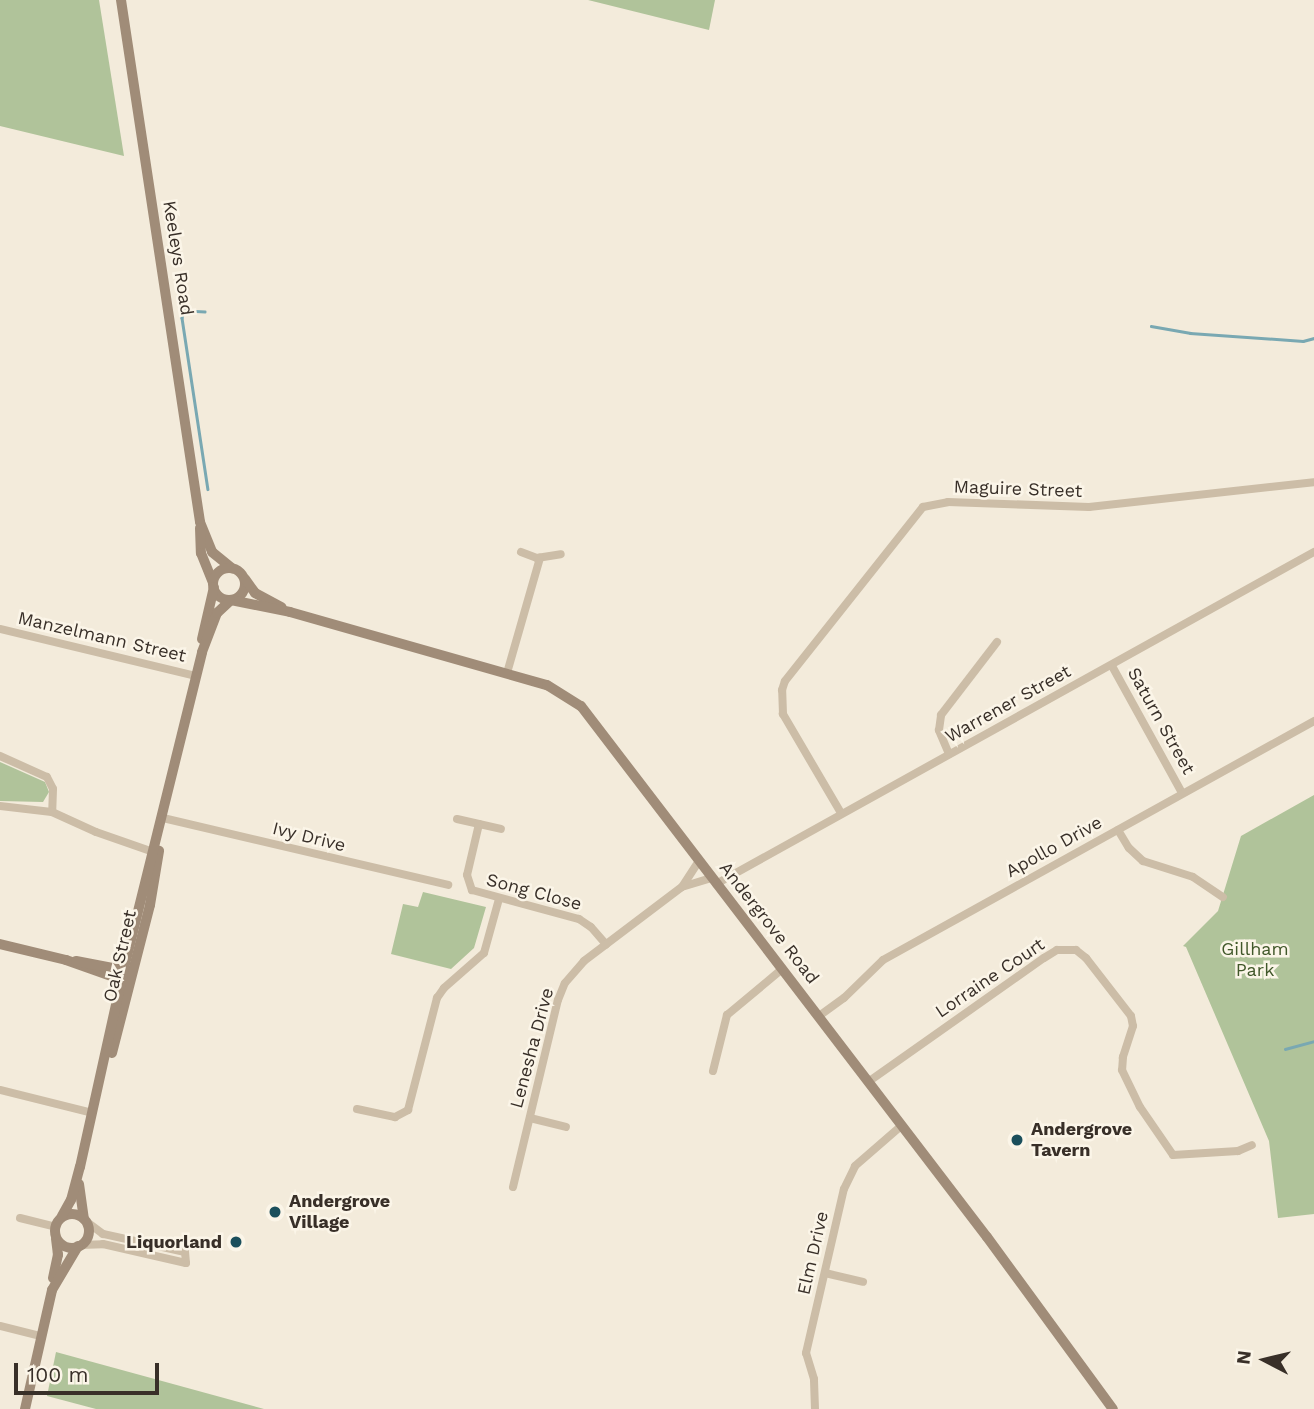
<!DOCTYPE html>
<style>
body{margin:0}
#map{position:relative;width:1314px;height:1409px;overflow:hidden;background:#f3ebdb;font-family:"Work Sans",sans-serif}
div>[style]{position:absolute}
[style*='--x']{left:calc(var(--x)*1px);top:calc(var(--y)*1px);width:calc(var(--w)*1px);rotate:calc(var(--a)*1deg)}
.green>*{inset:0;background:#b0c39a}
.stream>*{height:2.5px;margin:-1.25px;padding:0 1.25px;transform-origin:1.25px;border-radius:1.25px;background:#79a8b2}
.street>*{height:8px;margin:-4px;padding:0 4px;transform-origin:4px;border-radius:4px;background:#ccbda7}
.secondary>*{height:10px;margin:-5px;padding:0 5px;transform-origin:5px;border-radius:5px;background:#a08c78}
.secondary>.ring{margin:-5px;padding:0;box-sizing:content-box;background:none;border:10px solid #a08c78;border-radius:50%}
.dots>*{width:19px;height:19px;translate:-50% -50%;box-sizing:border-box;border:4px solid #fbf5e8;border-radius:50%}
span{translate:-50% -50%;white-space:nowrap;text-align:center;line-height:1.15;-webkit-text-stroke:5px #fbf5e8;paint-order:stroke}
.street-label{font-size:18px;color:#382f28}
.park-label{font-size:18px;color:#41582a}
.poi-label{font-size:18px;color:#382f28;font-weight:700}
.left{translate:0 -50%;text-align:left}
.right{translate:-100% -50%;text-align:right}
.north{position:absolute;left:1230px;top:1325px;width:70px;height:70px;-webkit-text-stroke:5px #fbf5e8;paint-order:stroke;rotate:277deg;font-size:19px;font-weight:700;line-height:28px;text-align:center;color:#382f28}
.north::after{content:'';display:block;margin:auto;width:24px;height:32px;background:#382f28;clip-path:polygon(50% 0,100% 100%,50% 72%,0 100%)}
.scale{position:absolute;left:14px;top:1363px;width:145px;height:32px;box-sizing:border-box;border:4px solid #382f28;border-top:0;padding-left:9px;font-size:21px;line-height:24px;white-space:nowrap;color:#382f28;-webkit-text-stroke:5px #fbf5e8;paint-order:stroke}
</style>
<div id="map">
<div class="green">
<i style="clip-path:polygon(0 0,99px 0,124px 156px,0 126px)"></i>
<i style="clip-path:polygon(588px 0,715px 0,709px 30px)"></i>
<i style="clip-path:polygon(0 762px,45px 782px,49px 792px,43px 802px,0 801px)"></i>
<i style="clip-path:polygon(1314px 795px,1314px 1214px,1278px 1218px,1269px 1141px,1186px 947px,1183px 946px,1218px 911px,1241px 836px)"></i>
<i style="clip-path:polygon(423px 892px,486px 907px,474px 948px,451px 969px,391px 954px,403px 904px,418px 907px)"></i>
<i style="clip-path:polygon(56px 1352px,162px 1381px,264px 1409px,96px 1409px,47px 1396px)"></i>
</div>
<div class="stream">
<i style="--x:205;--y:312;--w:21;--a:-177"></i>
<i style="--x:184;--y:311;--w:7;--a:106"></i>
<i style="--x:182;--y:318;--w:173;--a:81.4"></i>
<i style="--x:1151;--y:326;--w:40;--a:10"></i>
<i style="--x:1190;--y:333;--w:113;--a:4"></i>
<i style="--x:1303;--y:341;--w:11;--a:-15"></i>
<i style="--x:1285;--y:1049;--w:30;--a:-15"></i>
</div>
<div class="street">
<i style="--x:521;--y:552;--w:17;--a:21"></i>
<i style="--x:537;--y:558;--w:24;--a:-9"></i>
<i style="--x:0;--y:629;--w:202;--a:13.5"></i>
<i style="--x:1112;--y:666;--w:145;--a:61.1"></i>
<i style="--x:507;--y:673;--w:120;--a:-74"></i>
<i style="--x:949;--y:754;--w:26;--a:-113"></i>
<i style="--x:939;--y:730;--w:15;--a:-82"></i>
<i style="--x:941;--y:715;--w:92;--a:-52.5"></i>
<i style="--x:0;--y:756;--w:51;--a:24.1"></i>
<i style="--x:47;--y:777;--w:13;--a:63"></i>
<i style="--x:53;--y:789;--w:23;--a:92"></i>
<i style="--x:0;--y:806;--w:52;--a:6.6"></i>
<i style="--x:52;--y:812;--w:48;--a:24.4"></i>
<i style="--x:96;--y:832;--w:60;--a:19.3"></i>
<i style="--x:841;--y:813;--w:115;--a:-120.4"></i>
<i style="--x:783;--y:714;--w:24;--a:-92"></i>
<i style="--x:782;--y:690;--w:9;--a:-72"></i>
<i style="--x:785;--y:681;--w:222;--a:-51.6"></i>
<i style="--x:923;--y:507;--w:25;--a:-11"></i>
<i style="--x:948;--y:502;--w:141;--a:2"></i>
<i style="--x:1089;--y:507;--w:226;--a:-6.3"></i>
<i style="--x:163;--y:818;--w:293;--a:13.2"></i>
<i style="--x:457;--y:819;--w:45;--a:12.8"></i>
<i style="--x:479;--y:824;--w:52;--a:103.2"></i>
<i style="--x:467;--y:875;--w:16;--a:72"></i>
<i style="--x:472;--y:890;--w:111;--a:15.2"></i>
<i style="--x:579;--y:919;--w:14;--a:34"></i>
<i style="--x:591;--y:927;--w:23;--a:49"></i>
<i style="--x:1118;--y:830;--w:21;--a:59"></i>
<i style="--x:1129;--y:848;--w:19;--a:43"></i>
<i style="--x:1143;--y:861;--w:52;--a:17.7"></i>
<i style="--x:1193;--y:877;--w:36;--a:34"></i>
<i style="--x:716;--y:884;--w:684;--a:-29.04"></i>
<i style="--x:685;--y:886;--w:27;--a:-17"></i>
<i style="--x:819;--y:1016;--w:31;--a:-36"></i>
<i style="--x:844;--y:998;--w:54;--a:-44.3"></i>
<i style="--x:883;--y:960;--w:493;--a:-29"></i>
<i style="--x:713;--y:1071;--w:58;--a:-76"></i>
<i style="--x:727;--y:1015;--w:70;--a:-39.8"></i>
<i style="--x:868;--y:1082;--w:215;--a:-35.2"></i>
<i style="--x:1044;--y:958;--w:15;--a:-32"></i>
<i style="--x:1057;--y:950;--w:19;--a:0"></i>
<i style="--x:1076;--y:950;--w:13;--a:39"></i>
<i style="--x:1086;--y:958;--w:73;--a:52.2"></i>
<i style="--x:1131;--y:1016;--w:10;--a:79"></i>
<i style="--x:1133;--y:1026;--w:33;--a:108"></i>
<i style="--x:1123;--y:1057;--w:13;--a:94"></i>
<i style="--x:1122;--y:1070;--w:41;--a:64.1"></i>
<i style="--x:1140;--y:1107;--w:58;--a:55.5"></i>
<i style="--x:1173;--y:1155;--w:65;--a:-3.5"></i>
<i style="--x:1238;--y:1151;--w:15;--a:-23"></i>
<i style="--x:0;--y:1090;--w:95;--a:14"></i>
<i style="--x:357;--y:1109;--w:39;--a:12"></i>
<i style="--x:395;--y:1117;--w:15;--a:-28"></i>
<i style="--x:408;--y:1110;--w:116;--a:-75.5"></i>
<i style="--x:437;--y:998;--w:12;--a:-55"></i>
<i style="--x:444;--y:988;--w:53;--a:-41.2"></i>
<i style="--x:484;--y:953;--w:56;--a:-74.5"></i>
<i style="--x:530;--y:1118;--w:37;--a:14"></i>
<i style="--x:513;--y:1187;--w:192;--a:-76.5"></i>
<i style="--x:558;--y:1000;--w:18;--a:-68"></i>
<i style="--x:565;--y:983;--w:29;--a:-49"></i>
<i style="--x:584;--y:961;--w:123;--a:-37.1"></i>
<i style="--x:682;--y:887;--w:31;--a:-57"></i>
<i style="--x:20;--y:1218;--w:36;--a:14"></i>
<i style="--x:80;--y:1245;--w:23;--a:-2"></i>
<i style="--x:103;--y:1244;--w:85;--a:12.9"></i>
<i style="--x:186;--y:1263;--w:11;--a:-95"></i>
<i style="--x:185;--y:1252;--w:84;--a:-167.6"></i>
<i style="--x:103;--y:1234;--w:21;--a:-143"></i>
<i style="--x:825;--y:1273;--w:39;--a:13"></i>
<i style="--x:0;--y:1326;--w:41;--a:14"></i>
<i style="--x:815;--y:1409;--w:30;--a:-92"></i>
<i style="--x:814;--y:1379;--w:27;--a:-107"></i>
<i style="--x:806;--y:1353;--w:168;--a:-77"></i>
<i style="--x:844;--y:1189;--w:25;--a:-64"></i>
<i style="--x:855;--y:1166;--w:61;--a:-41"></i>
</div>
<div class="secondary">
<i style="--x:121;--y:0;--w:528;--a:81.39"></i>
<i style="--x:200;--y:522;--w:32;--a:68"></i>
<i style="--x:212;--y:552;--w:26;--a:39"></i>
<i style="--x:200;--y:528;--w:25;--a:88"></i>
<i style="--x:201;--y:553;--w:32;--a:68"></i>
<i class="ring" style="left:213px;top:568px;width:22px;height:22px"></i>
<i style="--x:245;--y:579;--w:17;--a:54"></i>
<i style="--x:255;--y:593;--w:30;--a:28"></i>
<i style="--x:231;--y:600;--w:60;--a:11.5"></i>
<i style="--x:290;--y:612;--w:267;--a:15.9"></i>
<i style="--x:547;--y:685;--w:40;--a:32"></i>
<i style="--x:581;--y:706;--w:668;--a:52.6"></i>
<i style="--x:987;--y:1237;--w:213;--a:53.8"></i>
<i style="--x:202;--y:639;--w:53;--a:-77"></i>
<i style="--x:0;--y:944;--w:68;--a:13.6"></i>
<i style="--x:66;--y:960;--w:51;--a:19.5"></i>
<i style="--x:114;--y:977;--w:14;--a:0"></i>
<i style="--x:76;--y:961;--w:53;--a:10.9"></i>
<i style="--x:112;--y:1053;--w:153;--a:-75.6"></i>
<i style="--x:150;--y:905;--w:55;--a:-80.5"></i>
<i style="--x:79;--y:1184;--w:35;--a:82"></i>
<i class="ring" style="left:55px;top:1214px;width:24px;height:24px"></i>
<i style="--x:62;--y:1216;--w:18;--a:-61"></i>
<i style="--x:71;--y:1200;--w:34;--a:-75"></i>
<i style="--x:80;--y:1167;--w:204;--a:-77.5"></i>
<i style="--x:124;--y:968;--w:325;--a:-76.1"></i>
<i style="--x:202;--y:652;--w:42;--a:-69"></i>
<i style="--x:217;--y:613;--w:18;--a:-43"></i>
<i style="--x:53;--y:1278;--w:24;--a:-78"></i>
<i style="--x:58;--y:1255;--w:16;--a:-97"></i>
<i style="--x:25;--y:1409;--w:122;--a:-77.2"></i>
<i style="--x:52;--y:1290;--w:51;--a:-59.4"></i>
</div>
<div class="dots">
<i style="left:1017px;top:1140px;background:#1b4f5c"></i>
<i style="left:275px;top:1212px;background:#1b4f5c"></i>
<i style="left:236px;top:1242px;background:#1b4f5c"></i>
</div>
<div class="street-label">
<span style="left:178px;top:258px;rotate:81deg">Keeleys Road</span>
<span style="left:1018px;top:489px;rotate:2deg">Maguire Street</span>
<span style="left:102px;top:637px;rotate:13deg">Manzelmann Street</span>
<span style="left:1008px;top:704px;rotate:-29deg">Warrener Street</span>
<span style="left:1161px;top:721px;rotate:61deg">Saturn Street</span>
<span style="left:309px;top:837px;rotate:14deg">Ivy Drive</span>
<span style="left:1054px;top:847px;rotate:-29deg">Apollo Drive</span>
<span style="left:534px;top:892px;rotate:15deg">Song Close</span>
<span style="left:769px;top:923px;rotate:52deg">Andergrove Road</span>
<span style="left:120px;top:956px;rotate:-77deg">Oak Street</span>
<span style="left:990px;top:978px;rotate:-34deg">Lorraine Court</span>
<span style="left:532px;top:1048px;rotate:-75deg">Lenesha Drive</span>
<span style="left:813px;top:1253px;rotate:-77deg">Elm Drive</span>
</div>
<div class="park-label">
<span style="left:1255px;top:960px">Gillham<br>Park</span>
</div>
<div class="poi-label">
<span class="left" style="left:1031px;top:1140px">Andergrove<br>Tavern</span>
<span class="left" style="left:289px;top:1212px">Andergrove<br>Village</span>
<span class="right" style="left:222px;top:1242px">Liquorland</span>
</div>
<div class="north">N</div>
<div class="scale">100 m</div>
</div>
